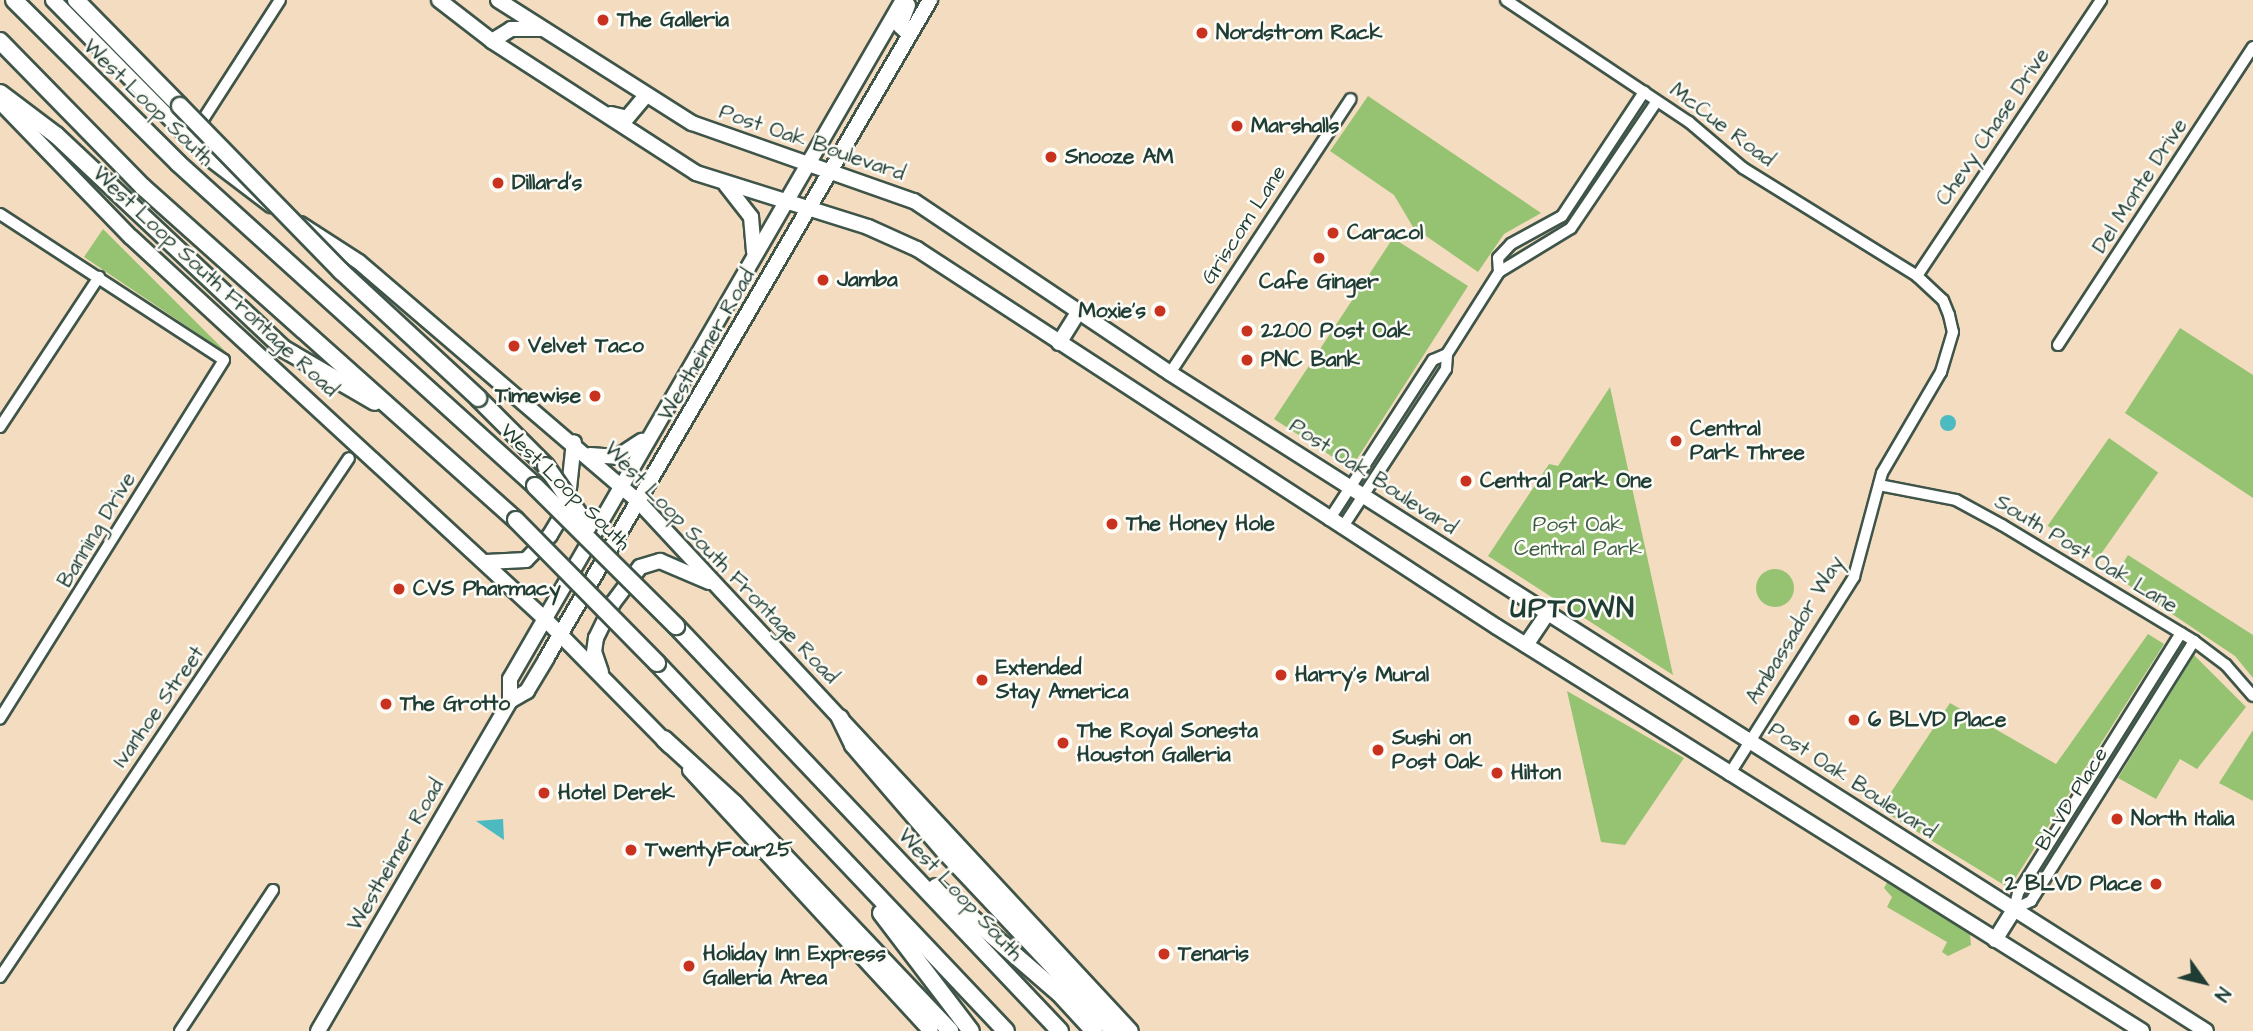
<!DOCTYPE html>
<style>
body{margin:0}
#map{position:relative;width:2253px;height:1031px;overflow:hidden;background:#f4dcc0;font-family:"Architects Daughter",sans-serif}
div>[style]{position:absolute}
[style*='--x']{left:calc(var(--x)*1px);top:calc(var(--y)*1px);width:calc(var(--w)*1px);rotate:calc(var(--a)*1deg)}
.green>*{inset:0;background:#95c372;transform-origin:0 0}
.round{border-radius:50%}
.water>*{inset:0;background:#4cbbc1}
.roads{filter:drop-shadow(2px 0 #3f5549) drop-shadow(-2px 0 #3f5549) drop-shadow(0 2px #3f5549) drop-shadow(0 -2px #3f5549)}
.minor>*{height:10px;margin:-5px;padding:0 5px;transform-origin:5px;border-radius:5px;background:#fff}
.major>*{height:14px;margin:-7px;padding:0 7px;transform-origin:7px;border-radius:7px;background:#fff}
.highway>*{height:16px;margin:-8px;padding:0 8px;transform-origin:8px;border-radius:8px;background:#fff}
.bridges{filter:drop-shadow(2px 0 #3f5549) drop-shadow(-2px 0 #3f5549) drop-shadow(0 2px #3f5549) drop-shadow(0 -2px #3f5549)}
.highway-bridge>*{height:16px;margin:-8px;padding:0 8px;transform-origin:8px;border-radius:8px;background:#fff}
.dots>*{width:19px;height:19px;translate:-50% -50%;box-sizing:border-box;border:4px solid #fdfcf7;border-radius:50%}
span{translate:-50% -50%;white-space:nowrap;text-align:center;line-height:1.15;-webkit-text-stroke:5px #fdfcf7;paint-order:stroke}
.poi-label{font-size:21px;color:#1f3d34;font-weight:700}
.left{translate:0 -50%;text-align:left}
.right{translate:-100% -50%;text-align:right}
.street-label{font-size:21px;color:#1f3d34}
.park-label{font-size:21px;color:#3c5e44}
.district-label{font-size:28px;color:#1f3d34;font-weight:700;letter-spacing:2px}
.north{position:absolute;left:2169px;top:947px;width:70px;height:70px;-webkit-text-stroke:5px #fdfcf7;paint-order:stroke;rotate:124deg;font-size:19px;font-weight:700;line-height:28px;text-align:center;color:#1f3d34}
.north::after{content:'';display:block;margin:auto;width:24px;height:32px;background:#1f3d34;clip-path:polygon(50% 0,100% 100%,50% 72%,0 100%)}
</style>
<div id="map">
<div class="green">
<i style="clip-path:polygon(1368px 96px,1541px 213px,1504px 234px,1478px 272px,1413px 227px,1394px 195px,1330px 151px)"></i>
<i style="clip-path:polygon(103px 229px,228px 354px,84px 257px)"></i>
<i style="clip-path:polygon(1393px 238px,1468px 286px,1355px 462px,1342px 463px,1274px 419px)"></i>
<i style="clip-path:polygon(2180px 328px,2253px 375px,2253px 498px,2125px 413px)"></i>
<i style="clip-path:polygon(1610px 387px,1673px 675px,1488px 556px,1549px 464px,1558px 466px)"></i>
<i style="left:2109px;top:438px;width:60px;height:107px;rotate:35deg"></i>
<i style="clip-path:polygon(2128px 555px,2253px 635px,2253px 678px,2235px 656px,2115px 576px)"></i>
<i class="round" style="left:1756px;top:569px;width:38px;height:38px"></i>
<i style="clip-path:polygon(2148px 634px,2164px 644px,2009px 888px,1880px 809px,1950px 703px,2056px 764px)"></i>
<i style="clip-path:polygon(2194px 655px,2246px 707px,2197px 769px,2180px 759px,2156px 799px,2118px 778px)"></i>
<i style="clip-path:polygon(1567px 691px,1684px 758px,1625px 845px,1601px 842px)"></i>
<i style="clip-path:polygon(2253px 730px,2253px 801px,2219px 783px)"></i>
<i style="clip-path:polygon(1888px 881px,1970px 934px,1971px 945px,1948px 956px,1942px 952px,1947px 942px,1887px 907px,1892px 897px,1884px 888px)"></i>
</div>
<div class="water">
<i class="round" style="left:1940px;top:415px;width:16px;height:16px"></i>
<i style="clip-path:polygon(503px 819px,504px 840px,476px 821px)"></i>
</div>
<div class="roads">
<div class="minor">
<i style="--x:1506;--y:0;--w:220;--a:33.7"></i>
<i style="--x:1689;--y:122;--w:71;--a:40.4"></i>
<i style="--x:1743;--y:168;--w:205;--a:31.8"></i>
<i style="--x:1917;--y:276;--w:35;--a:43"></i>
<i style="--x:1943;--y:300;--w:16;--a:68"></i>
<i style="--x:1949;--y:315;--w:17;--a:77"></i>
<i style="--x:1953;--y:332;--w:42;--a:106.7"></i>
<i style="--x:1941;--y:372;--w:117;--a:120.3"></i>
<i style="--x:1882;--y:473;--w:108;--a:105.1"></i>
<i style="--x:1854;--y:577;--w:234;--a:122.3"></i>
<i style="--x:172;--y:116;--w:15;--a:28"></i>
<i style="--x:185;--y:123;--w:20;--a:-15"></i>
<i style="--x:204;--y:118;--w:140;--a:-57.2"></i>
<i style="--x:0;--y:214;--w:267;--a:33.1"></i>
<i style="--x:224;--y:360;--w:423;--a:122"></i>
<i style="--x:1499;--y:272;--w:14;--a:-94"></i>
<i style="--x:1498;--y:258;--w:19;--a:-47"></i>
<i style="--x:1511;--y:244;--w:58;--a:-28.8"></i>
<i style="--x:1562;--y:216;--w:149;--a:-56.5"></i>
<i style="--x:1917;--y:276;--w:332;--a:-56.3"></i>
<i style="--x:2058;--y:345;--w:356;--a:-56.8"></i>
<i style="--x:1170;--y:373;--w:328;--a:-56.6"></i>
<i style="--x:0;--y:427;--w:180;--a:-56.6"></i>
<i style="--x:1879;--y:485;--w:78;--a:11"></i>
<i style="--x:1956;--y:500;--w:52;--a:28.5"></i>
<i style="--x:2002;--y:525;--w:224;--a:31.1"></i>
<i style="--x:2194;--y:641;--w:40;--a:37"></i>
<i style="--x:2226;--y:665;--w:41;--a:48.9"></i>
<i style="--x:1329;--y:520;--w:191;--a:-57"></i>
<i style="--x:1433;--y:360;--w:15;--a:-23"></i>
<i style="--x:1342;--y:528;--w:190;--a:-56.8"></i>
<i style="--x:1446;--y:369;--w:15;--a:-86"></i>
<i style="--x:1447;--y:354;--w:97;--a:-57.6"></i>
<i style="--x:1499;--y:272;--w:84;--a:-31.4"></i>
<i style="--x:1571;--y:228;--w:153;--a:-55.9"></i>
<i style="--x:2181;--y:633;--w:307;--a:122.1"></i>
<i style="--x:2018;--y:893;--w:16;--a:104"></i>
<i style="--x:2014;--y:909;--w:19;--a:-25"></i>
<i style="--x:2031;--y:901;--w:307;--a:-57.9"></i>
<i style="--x:0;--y:977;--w:625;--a:-56.08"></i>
<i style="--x:180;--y:1031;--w:169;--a:-56.6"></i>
</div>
<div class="major">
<i style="--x:53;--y:0;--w:222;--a:45.4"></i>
<i style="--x:209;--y:158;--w:78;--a:37.2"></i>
<i style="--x:439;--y:0;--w:67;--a:37.7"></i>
<i style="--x:492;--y:41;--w:243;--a:32.9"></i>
<i style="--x:696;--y:173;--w:180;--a:17.4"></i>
<i style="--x:868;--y:227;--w:54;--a:24.2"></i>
<i style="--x:917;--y:249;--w:692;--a:33.09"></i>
<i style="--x:1497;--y:627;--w:761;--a:32.06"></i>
<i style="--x:498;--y:0;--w:230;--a:32.4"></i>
<i style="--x:692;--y:123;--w:235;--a:19.4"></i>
<i style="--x:914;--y:201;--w:308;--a:33.9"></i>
<i style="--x:1170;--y:373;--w:1227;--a:32.42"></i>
<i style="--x:908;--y:5;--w:22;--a:111"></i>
<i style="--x:900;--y:26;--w:13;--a:42"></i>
<i style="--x:492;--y:41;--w:22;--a:-32"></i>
<i style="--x:511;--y:29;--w:29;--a:0"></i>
<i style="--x:0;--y:102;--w:188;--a:45.9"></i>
<i style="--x:131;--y:237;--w:562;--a:42.69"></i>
<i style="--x:544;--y:618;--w:180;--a:45.5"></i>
<i style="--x:611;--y:114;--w:16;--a:14"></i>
<i style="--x:627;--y:118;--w:30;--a:-50"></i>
<i style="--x:726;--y:185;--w:41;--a:52"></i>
<i style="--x:751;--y:217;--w:35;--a:85"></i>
<i style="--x:300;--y:224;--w:70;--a:32.8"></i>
<i style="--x:359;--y:262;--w:369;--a:40.6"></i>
<i style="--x:639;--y:502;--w:722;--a:47.08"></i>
<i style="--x:1059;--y:343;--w:36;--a:-58"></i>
<i style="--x:590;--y:455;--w:27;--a:4"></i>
<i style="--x:617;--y:457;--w:30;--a:-33"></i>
<i style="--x:486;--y:562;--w:40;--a:-2.9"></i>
<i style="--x:526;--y:560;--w:35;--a:-46"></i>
<i style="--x:550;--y:535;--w:33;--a:-59"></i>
<i style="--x:567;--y:507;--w:65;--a:-83.9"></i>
<i style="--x:1526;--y:645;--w:37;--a:-56"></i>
<i style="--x:601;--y:672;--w:21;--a:-109"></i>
<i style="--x:594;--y:652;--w:14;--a:-82"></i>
<i style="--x:596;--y:638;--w:39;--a:-64"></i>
<i style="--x:613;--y:603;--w:45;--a:-53.1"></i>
<i style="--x:640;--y:567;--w:21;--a:-17"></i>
<i style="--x:660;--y:561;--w:53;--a:23.2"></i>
<i style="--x:510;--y:701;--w:22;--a:-90"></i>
<i style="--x:510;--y:679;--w:785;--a:-59.94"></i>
<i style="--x:690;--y:770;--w:355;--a:47.3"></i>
<i style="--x:1995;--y:940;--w:36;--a:-58"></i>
<i style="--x:318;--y:1031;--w:382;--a:-59.8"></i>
<i style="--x:510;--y:701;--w:20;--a:-30"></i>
<i style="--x:527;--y:691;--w:37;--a:-59"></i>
<i style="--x:546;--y:659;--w:763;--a:-59.77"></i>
</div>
<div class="highway">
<i style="--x:14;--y:0;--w:231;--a:44.8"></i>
<i style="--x:178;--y:163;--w:481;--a:42.1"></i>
<i style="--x:76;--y:0;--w:148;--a:45.5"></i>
<i style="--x:0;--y:41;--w:204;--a:45.6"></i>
<i style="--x:143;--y:187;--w:500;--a:41.76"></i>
<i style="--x:0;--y:93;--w:70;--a:36.9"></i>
<i style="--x:56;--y:135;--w:313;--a:43.2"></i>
<i style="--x:284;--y:349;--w:105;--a:30.2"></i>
<i style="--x:478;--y:398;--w:96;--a:45"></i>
<i style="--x:676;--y:626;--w:558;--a:46.52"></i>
<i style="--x:657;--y:663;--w:507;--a:46.52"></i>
<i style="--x:840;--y:718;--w:30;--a:64"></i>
<i style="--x:853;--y:745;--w:143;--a:49.3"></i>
<i style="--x:946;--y:853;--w:245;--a:46.7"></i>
<i style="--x:664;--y:739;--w:95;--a:42.4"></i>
<i style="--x:734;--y:803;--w:314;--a:46.5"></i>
<i style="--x:936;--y:887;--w:162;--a:40.8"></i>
<i style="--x:1059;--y:993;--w:52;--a:47.4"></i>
<i style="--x:881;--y:913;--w:148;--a:52.7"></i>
</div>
</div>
<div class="bridges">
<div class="highway-bridge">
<i style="--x:180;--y:106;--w:231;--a:45.7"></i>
<i style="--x:341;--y:271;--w:187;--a:42.8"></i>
<i style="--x:546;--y:466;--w:74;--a:55.5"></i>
<i style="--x:535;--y:486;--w:199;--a:44.8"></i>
<i style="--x:516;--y:520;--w:201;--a:45.4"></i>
</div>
</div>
<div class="dots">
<i style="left:603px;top:20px;background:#c8321e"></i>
<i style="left:1202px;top:33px;background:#c8321e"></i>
<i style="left:1237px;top:126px;background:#c8321e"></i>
<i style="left:1051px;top:157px;background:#c8321e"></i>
<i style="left:498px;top:183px;background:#c8321e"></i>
<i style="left:1333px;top:233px;background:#c8321e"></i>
<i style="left:1319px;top:258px;background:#c8321e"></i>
<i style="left:823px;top:280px;background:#c8321e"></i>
<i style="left:1160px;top:311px;background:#c8321e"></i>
<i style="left:1247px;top:331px;background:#c8321e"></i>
<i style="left:514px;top:346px;background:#c8321e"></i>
<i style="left:1247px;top:360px;background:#c8321e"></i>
<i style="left:595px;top:396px;background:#c8321e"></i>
<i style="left:1676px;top:441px;background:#c8321e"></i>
<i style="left:1466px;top:481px;background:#c8321e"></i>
<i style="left:1112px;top:524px;background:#c8321e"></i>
<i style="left:399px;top:589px;background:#c8321e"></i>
<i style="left:1281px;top:675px;background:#c8321e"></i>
<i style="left:982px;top:680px;background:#c8321e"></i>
<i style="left:386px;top:704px;background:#c8321e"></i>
<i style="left:1854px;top:720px;background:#c8321e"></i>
<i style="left:1063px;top:743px;background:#c8321e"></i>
<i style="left:1378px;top:750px;background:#c8321e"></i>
<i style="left:1497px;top:773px;background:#c8321e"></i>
<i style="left:544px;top:793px;background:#c8321e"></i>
<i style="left:2117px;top:819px;background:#c8321e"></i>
<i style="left:631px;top:850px;background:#c8321e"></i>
<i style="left:2156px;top:884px;background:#c8321e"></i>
<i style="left:1164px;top:954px;background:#c8321e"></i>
<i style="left:689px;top:966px;background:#c8321e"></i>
</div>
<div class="poi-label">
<span class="left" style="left:617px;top:20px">The Galleria</span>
<span class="left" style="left:1216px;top:33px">Nordstrom Rack</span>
<span class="left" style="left:1251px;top:126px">Marshalls</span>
<span class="left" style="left:1065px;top:157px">Snooze AM</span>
<span class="left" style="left:512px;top:183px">Dillard's</span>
<span class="left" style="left:1347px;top:233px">Caracol</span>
<span class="left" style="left:837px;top:280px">Jamba</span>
<span style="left:1319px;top:282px">Cafe Ginger</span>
<span class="right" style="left:1146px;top:311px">Moxie's</span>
<span class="left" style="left:1261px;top:331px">2200 Post Oak</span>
<span class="left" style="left:528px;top:346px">Velvet Taco</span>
<span class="left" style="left:1261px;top:360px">PNC Bank</span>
<span class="right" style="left:581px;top:396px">Timewise</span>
<span class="left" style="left:1690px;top:441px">Central<br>Park Three</span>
<span class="left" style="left:1480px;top:481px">Central Park One</span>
<span class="left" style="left:1126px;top:524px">The Honey Hole</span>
<span class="left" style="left:413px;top:589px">CVS Pharmacy</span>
<span class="left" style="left:996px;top:680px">Extended<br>Stay America</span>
<span class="left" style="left:1295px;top:675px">Harry's Mural</span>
<span class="left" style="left:400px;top:704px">The Grotto</span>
<span class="left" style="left:1868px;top:720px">6 BLVD Place</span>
<span class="left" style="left:1077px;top:743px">The Royal Sonesta<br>Houston Galleria</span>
<span class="left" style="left:1392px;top:750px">Sushi on<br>Post Oak</span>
<span class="left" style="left:1511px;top:773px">Hilton</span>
<span class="left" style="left:558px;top:793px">Hotel Derek</span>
<span class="left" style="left:2131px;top:819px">North Italia</span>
<span class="left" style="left:645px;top:850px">TwentyFour25</span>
<span class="right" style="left:2142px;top:884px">2 BLVD Place</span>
<span class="left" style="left:703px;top:966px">Holiday Inn Express<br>Galleria Area</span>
<span class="left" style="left:1178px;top:954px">Tenaris</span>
</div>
<div class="street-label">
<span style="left:148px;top:103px;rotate:44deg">West Loop South</span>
<span style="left:1722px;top:125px;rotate:37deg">McCue Road</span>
<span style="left:1993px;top:127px;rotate:-56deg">Chevy Chase Drive</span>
<span style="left:812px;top:143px;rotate:19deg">Post Oak Boulevard</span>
<span style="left:2140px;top:186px;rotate:-57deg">Del Monte Drive</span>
<span style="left:1244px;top:225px;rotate:-57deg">Griscom Lane</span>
<span style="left:215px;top:282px;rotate:43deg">West Loop South Frontage Road</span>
<span style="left:707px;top:345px;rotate:-60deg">Westheimer Road</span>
<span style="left:1373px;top:477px;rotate:33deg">Post Oak Boulevard</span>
<span style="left:565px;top:487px;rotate:44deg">West Loop South</span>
<span style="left:97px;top:530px;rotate:-59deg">Banning Drive</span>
<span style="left:2086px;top:554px;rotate:31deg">South Post Oak Lane</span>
<span style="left:721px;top:563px;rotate:46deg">West Loop South Frontage Road</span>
<span style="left:1795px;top:630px;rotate:-59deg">Ambassador Way</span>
<span style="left:159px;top:707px;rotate:-55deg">Ivanhoe Street</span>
<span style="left:1852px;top:781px;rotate:33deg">Post Oak Boulevard</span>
<span style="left:2072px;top:799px;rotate:-58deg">BLVD Place</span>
<span style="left:396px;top:855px;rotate:-60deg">Westheimer Road</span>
<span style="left:960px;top:895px;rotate:47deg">West Loop South</span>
</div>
<div class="park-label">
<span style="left:1578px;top:537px">Post Oak<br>Central Park</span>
</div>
<div class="district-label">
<span style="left:1573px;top:609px">UPTOWN</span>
</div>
<div class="north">N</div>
</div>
